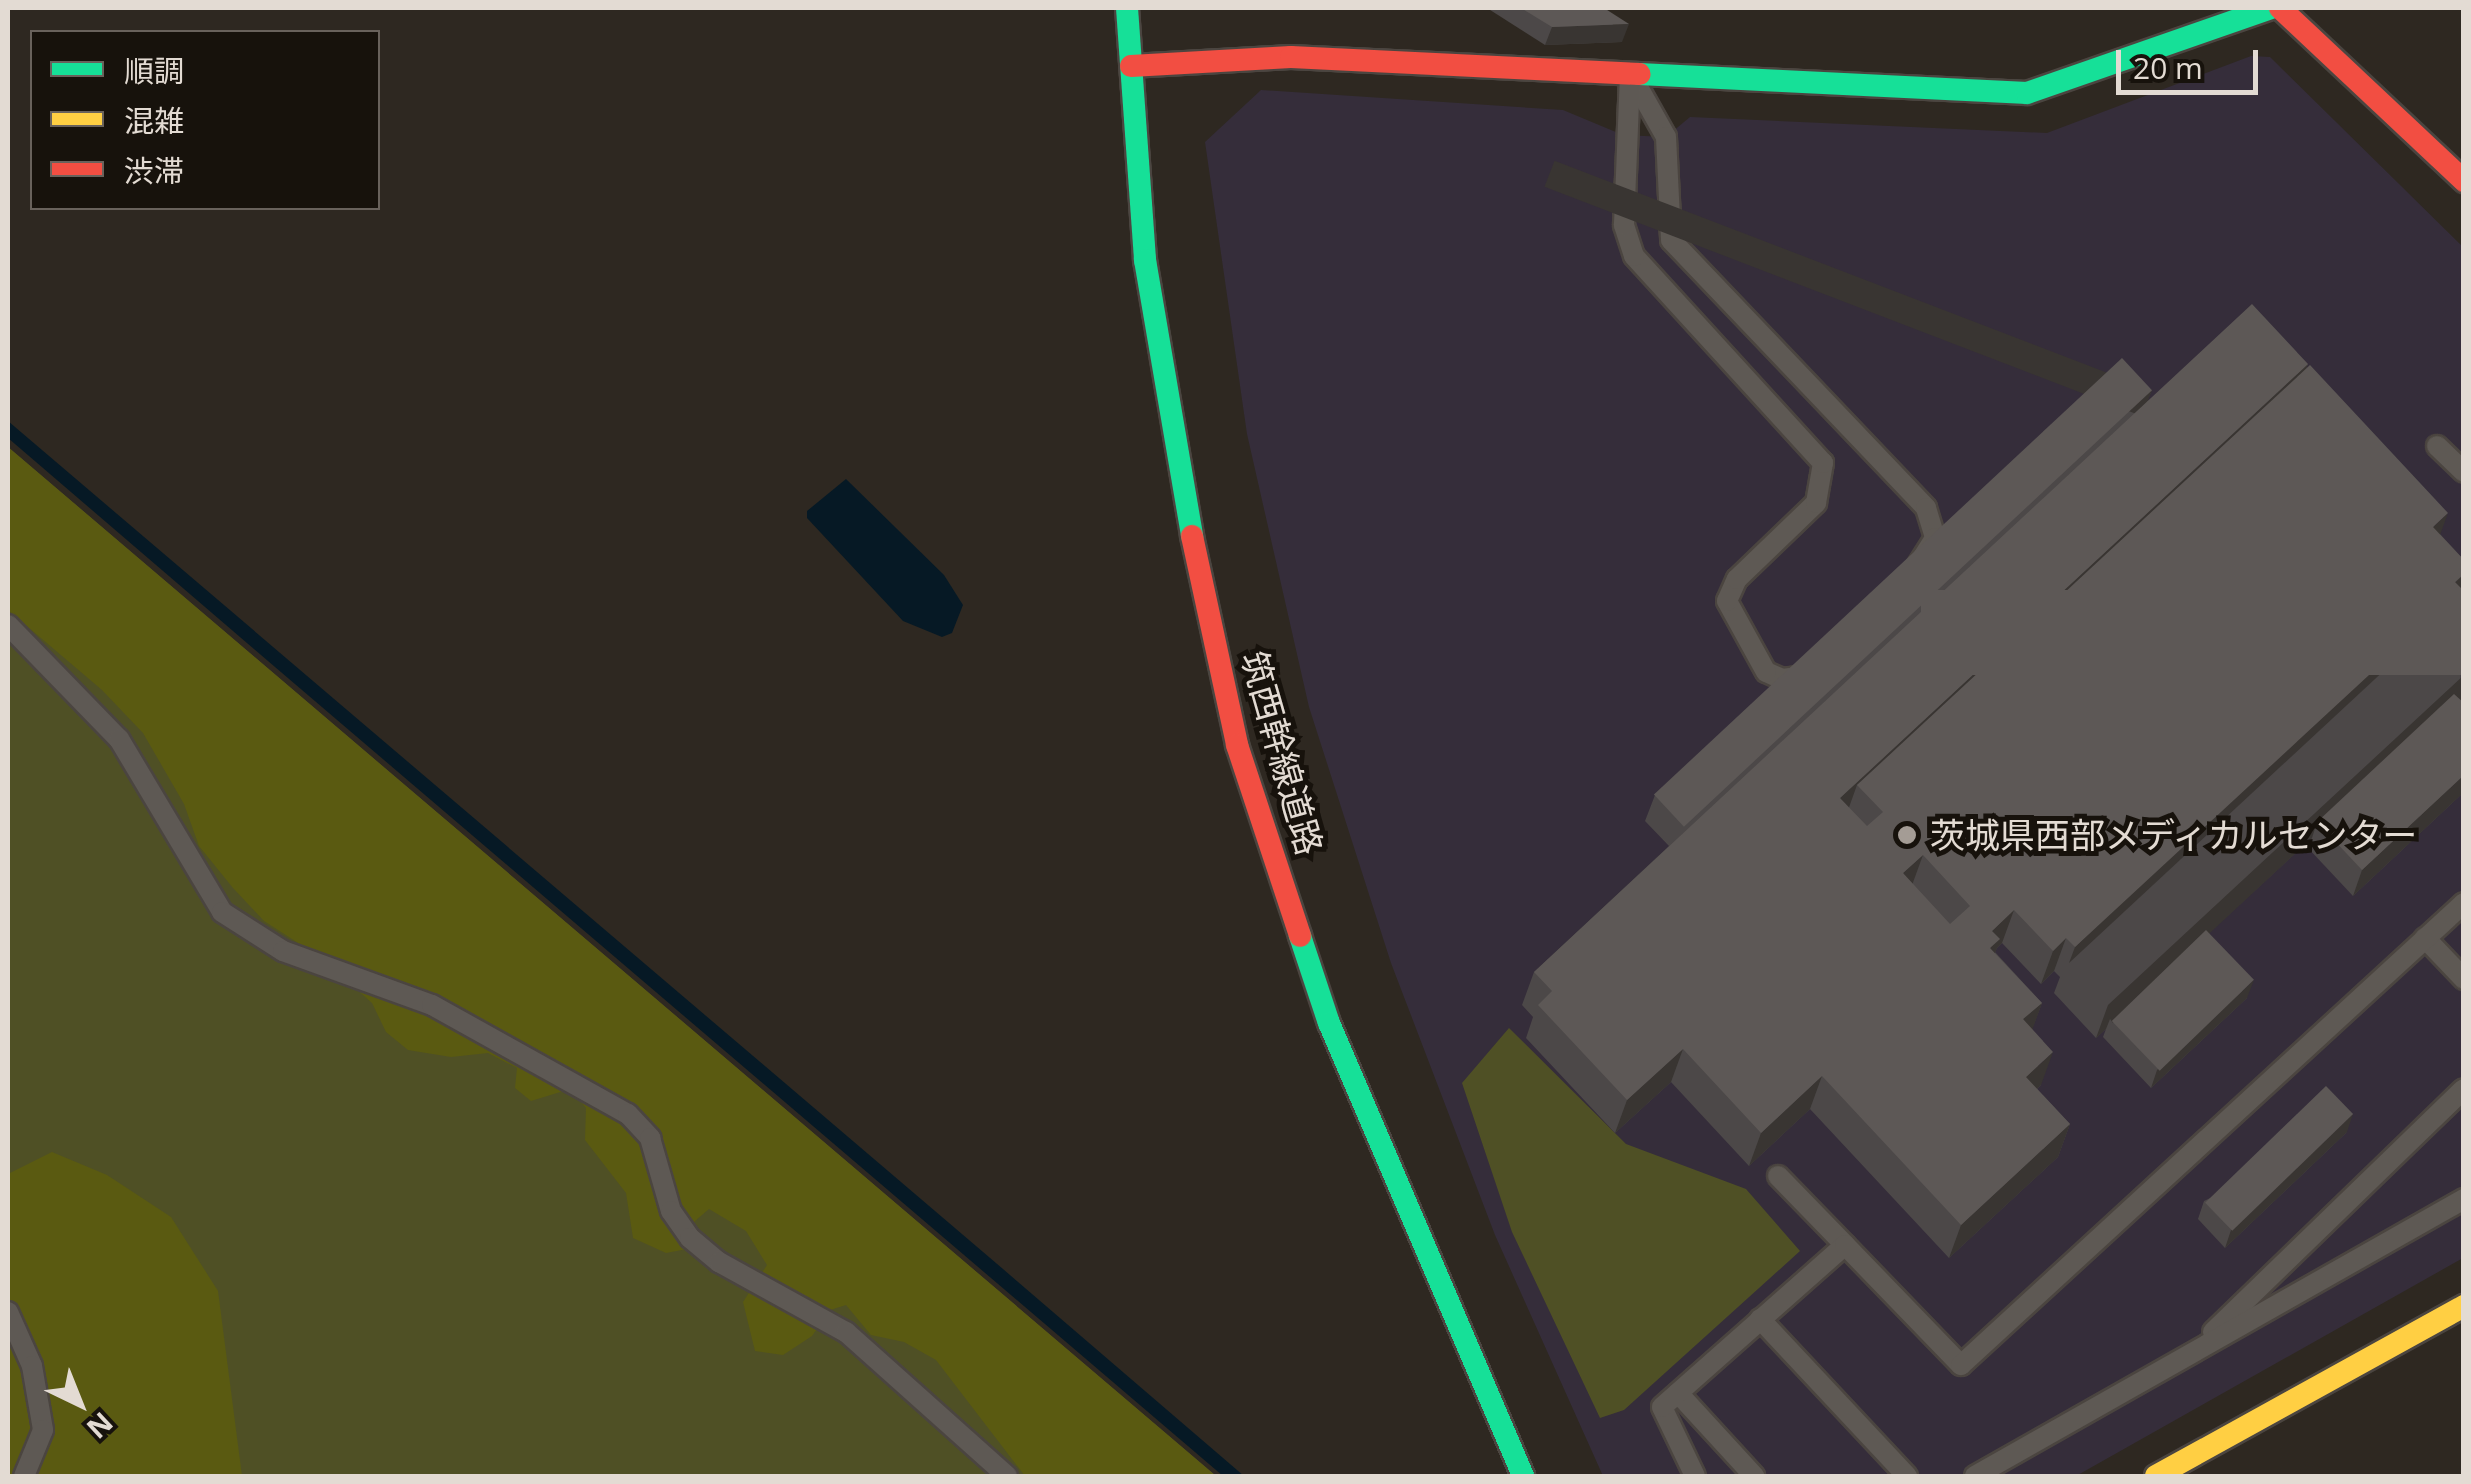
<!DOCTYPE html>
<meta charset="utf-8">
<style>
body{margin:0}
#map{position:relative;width:2471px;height:1484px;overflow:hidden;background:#2e2821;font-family:"Open Sans","Noto Sans JP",sans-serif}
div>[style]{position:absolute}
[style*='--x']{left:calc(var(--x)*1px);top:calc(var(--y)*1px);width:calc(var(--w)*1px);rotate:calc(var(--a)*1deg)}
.medical>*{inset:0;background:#352d3a}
.green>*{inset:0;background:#4f5025}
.forest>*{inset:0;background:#5a5a11}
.water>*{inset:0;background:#061925}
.roads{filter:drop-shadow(2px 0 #4b4540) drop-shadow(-2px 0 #4b4540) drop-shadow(0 2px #4b4540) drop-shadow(0 -2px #4b4540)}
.lane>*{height:20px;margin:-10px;padding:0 10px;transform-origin:10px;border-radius:10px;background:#5e5954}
.fast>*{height:22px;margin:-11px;padding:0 11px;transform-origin:11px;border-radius:11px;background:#16e098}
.slow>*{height:22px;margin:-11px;padding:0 11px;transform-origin:11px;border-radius:11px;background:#ffcf43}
.jam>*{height:22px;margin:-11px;padding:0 11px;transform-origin:11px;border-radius:11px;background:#f24e42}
.wall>*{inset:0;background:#4c4848}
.shaded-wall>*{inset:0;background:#393532;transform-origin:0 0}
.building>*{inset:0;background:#5d5856;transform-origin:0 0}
.dots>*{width:28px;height:28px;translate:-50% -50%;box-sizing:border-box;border:5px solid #17120c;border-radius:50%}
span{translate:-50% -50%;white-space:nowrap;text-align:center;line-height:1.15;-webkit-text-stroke:10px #17120c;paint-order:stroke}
.street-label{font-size:35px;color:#e3dbd3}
.poi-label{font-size:35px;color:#e3dbd3}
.left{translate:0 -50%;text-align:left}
.frame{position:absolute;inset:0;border:10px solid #e3dbd3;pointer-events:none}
.legend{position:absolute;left:30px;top:30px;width:350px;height:180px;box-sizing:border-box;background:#17120c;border:2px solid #69625c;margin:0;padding:12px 18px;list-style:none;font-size:30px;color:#e3dbd3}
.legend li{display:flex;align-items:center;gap:20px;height:50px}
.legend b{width:50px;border:2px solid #69625c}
.north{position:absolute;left:30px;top:1354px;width:100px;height:100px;-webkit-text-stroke:8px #17120c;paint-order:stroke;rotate:137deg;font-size:28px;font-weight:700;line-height:40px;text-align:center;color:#e3dbd3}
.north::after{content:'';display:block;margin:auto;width:35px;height:45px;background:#e3dbd3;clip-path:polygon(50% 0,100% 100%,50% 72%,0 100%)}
.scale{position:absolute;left:2116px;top:50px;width:142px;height:45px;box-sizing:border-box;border:5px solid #e3dbd3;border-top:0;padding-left:12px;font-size:30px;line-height:35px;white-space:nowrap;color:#e3dbd3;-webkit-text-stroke:8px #17120c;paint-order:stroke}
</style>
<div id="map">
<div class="medical">
<i style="clip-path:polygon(2251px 56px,2270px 57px,2463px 247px,2463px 1258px,2076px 1476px,1603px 1476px,1495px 1235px,1391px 963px,1309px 707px,1247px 434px,1205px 142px,1261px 90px,1563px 110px,1623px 135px,1666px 137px,1690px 117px,2047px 133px)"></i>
</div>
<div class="green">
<i style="clip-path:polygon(8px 447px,1216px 1476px,8px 1476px)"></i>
<i style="clip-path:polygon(1509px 1028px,1626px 1144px,1746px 1189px,1800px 1251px,1624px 1410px,1600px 1418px,1512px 1232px,1462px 1083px)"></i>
</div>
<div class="forest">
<i style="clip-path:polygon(8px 447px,1216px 1476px,1025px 1476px,936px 1360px,904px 1342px,871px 1335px,846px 1305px,830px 1310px,812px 1336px,783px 1355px,755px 1351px,743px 1302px,767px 1265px,746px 1231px,709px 1209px,695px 1221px,687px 1249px,666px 1253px,633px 1238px,626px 1193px,585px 1140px,586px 1108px,570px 1089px,531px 1101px,515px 1088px,517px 1068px,488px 1053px,451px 1057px,408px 1050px,386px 1032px,372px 1003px,323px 959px,264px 921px,233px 888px,199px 846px,184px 804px,143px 733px,102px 690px,8px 610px)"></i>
<i style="clip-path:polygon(52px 1152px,107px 1175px,171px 1217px,218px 1291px,242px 1476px,8px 1476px,8px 1174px)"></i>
</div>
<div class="water">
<i style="clip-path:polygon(8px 421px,1003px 1269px,1244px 1476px,1223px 1476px,268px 661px,8px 438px)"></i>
<i style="clip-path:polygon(846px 479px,944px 575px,963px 605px,952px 633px,942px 637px,903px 621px,807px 518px,807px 511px)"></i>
</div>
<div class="roads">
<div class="lane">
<i style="--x:1630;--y:73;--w:73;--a:60.6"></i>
<i style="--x:1666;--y:137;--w:103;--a:87.2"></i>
<i style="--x:1671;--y:240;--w:370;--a:46.4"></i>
<i style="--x:1926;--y:508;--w:31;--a:73"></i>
<i style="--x:1935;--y:538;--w:41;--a:122.2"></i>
<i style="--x:1913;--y:573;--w:149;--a:136.1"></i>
<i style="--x:1806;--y:676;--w:24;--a:173"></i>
<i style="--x:1782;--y:679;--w:17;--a:-156"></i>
<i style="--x:1766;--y:672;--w:81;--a:-118.8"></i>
<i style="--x:1727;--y:601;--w:24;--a:-66"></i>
<i style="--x:1737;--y:579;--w:110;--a:-43.9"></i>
<i style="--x:1816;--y:503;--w:41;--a:-80.1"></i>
<i style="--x:1823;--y:463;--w:280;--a:-132.4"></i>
<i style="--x:1634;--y:256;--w:33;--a:-108"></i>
<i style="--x:1624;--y:225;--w:152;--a:-87.7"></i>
<i style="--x:2437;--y:446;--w:37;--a:44"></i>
<i style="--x:8;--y:625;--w:159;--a:45.8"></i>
<i style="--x:119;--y:739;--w:201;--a:59.2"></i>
<i style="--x:222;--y:912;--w:72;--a:32.6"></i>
<i style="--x:283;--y:951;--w:158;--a:19.9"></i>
<i style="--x:432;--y:1005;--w:224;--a:29.1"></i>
<i style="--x:628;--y:1114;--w:33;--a:47"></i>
<i style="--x:650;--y:1138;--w:76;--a:74"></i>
<i style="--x:671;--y:1211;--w:33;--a:55"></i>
<i style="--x:690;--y:1238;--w:38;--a:40"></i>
<i style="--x:719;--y:1262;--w:145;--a:28.9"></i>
<i style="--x:846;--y:1332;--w:216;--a:41.8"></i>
<i style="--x:2425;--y:938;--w:57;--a:46.4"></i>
<i style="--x:1778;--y:1176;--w:96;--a:45.8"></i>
<i style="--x:8;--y:1312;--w:59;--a:66"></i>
<i style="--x:32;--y:1366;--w:65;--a:80.2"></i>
<i style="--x:43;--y:1430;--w:50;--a:112.4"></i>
<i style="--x:1760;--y:1319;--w:215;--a:46.9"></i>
<i style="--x:2213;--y:1332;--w:349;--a:-44.1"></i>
<i style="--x:1678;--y:1393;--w:113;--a:47.5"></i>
<i style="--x:1695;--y:1476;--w:76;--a:-115.6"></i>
<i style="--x:1662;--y:1407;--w:244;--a:-41.5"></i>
<i style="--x:1845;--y:1245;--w:167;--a:46"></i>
<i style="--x:1961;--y:1365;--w:683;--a:-42.57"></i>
<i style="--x:1975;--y:1476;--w:562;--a:-29.53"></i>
</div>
<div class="fast">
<i style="--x:1127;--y:8;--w:253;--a:85.9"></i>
<i style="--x:1145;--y:260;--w:280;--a:80.3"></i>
<i style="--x:1640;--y:74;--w:387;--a:2.8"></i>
<i style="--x:2027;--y:93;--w:258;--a:-19.2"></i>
<i style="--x:1300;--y:936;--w:92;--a:71.6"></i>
<i style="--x:1329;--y:1023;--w:493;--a:66.8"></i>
</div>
<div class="slow">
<i style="--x:2156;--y:1476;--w:352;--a:-28.9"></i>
</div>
<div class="jam">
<i style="--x:2280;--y:8;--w:253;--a:43.2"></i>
<i style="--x:1131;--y:66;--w:160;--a:-3.2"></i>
<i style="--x:1291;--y:57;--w:349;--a:2.8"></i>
<i style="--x:1192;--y:536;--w:214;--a:77.8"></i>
<i style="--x:1237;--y:745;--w:201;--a:71.7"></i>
</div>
</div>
<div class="wall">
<i style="clip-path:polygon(1487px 8px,1604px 8px,1622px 42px,1545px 45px)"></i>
<i style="clip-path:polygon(2308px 364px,2306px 369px,2440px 534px,2464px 560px,2460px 700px,2464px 703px,2464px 792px,2353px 896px,2308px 848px,2312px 838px,2209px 933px,2247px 998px,2151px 1088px,2103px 1037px,2106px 1029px,2096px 1038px,2054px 993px,2060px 977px,2054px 971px,2041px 984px,2002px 943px,1997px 948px,1995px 952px,2042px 1003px,2032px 1029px,2041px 1085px,2037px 1089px,2070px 1124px,2058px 1157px,1949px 1258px,1810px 1109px,1749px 1166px,1671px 1082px,1615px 1133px,1526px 1038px,1533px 1017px,1522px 1005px,1534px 972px,1669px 846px,1645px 821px,1655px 795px,2152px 390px,2147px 401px)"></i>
<i style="clip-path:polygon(2347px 1132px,2225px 1248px,2198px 1219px,2204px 1201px)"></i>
</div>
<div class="shaded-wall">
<i style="clip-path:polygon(1629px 24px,1622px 42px,1545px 45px,1552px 27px)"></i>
<i style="clip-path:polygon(2308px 364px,2296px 397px,1857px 785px,1847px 813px,1840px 798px)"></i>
<i style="left:2152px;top:390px;width:28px;height:640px;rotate:111deg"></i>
<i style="clip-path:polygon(2448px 513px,2436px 546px,2433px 527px)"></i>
<i style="clip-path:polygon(2464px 574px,2464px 587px,2459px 601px,2069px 963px,2075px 947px)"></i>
<i style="clip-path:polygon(2464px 675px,2464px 697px,2322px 828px,2317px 822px,2312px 838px,2113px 1023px,2110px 1019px,2106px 1029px,2096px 1038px,2108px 1005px)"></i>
<i style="clip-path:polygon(2464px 775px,2464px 792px,2353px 896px,2362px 870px)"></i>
<i style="clip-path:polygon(1923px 855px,1911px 888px,1903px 873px)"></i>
<i style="clip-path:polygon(2014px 910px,2002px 943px,1997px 948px,1988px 972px,1992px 931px)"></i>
<i style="clip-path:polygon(2066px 938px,2054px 971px,2041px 984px,2053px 951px)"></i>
<i style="clip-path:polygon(2254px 980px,2247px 998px,2151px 1088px,2157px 1070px)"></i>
<i style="clip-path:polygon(2042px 1003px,2030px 1036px,2023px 1019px)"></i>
<i style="clip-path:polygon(1683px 1049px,1671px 1082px,1615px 1133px,1627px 1100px)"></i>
<i style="clip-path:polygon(2053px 1052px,2041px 1085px,2014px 1110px,2026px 1077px)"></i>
<i style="clip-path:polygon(1822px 1076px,1810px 1109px,1749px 1166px,1761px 1133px)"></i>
<i style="clip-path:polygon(2353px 1114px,2347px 1132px,2225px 1248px,2231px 1230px)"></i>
<i style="clip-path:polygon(2070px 1124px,2058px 1157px,1949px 1258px,1961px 1225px)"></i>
</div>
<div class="building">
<i style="clip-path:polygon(1521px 8px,1604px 8px,1629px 24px,1552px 27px)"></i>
<i style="clip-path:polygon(evenodd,2252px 304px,2308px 364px,1840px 798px,1867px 826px,1883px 812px,1857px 785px,2310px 365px,2448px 513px,2433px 527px,2464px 560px,2464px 574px,2455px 582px,2462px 589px,2075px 947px,2066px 938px,2053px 951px,2014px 910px,1992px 931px,2000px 939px,1990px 948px,2042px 1003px,2023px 1019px,2053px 1052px,2026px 1077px,2070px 1124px,1961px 1225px,1822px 1076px,1761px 1133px,1683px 1049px,1627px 1100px,1538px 1005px,1552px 991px,1534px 972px,2252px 304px,1923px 855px,1970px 906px,1950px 924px,1903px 873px,1923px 855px)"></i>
<i style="left:2122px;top:358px;width:44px;height:640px;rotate:47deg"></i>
<i style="left:2464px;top:590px;width:85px;height:543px;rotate:90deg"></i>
<i style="clip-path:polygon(2454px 694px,2464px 703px,2464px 775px,2362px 870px,2317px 822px)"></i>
<i style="left:2206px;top:930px;width:69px;height:131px;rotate:46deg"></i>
<i style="left:2326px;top:1086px;width:39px;height:168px;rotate:46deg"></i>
</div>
<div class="dots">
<i style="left:1907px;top:835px;background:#a49c95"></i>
</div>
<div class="street-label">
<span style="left:1282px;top:753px;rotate:74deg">筑西幹線道路</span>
</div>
<div class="poi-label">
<span class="left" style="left:1930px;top:835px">茨城県西部メディカルセンター</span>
</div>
<div class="frame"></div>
<ul class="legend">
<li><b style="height:12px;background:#16e098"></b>順調</li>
<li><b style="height:12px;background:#ffcf43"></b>混雑</li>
<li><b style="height:12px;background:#f24e42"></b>渋滞</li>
</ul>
<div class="north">N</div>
<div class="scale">20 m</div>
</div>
